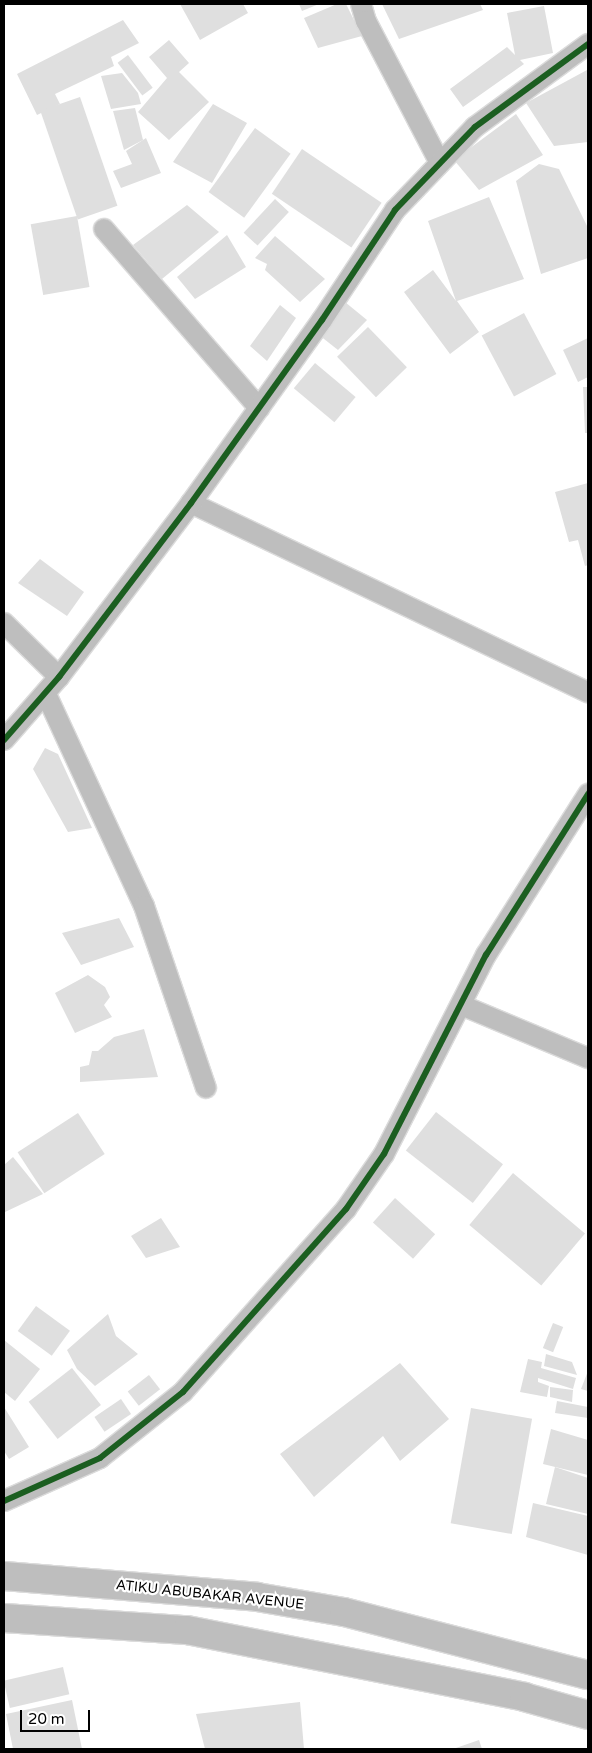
<!DOCTYPE html>
<style>
body{margin:0}
#map{position:relative;width:592px;height:1753px;overflow:hidden;background:#fff;font-family:"Varela Round",sans-serif}
div>[style]{position:absolute}
[style*='--x']{left:calc(var(--x)*1px);top:calc(var(--y)*1px);width:calc(var(--w)*1px);rotate:calc(var(--a)*1deg)}
.building>*{inset:0;background:#dfdfdf;transform-origin:0 0}
.roads{filter:drop-shadow(1px 0 #dbdbdb) drop-shadow(-1px 0 #dbdbdb) drop-shadow(0 1px #dbdbdb) drop-shadow(0 -1px #dbdbdb)}
.minor>*{height:20px;margin:-10px;padding:0 10px;transform-origin:10px;border-radius:10px;background:#bebebe}
.primary>*{height:28px;margin:-14px;padding:0 14px;transform-origin:14px;border-radius:14px;background:#bebebe}
.cycleway>*{height:6px;margin:-3px;padding:0 3px;transform-origin:3px;border-radius:3px;background:#1b5e20}
span{translate:-50% -50%;white-space:nowrap;text-align:center;line-height:1.15;-webkit-text-stroke:4.5px #fff;paint-order:stroke}
.street-label{font-size:14px;color:#000}
.frame{position:absolute;inset:0;border:5px solid #000;pointer-events:none}
.scale{position:absolute;left:20px;top:1710px;width:70px;height:22px;box-sizing:border-box;border:2px solid #000;border-top:0;padding-left:6px;font-size:15px;line-height:18px;white-space:nowrap;color:#000;-webkit-text-stroke:4px #fff;paint-order:stroke}
</style>
<div id="map">
<div class="building">
<i style="clip-path:polygon(180px 4px,243px 4px,248px 13px,200px 40px)"></i>
<i style="clip-path:polygon(299px 4px,319px 4px,302px 11px)"></i>
<i style="clip-path:polygon(337px 4px,346px 4px,362px 36px,318px 48px,304px 18px)"></i>
<i style="clip-path:polygon(382px 4px,480px 4px,483px 10px,399px 39px)"></i>
<i style="clip-path:polygon(544px 6px,553px 53px,520px 60px,524px 64px,463px 107px,450px 89px,507px 47px,515px 55px,507px 13px)"></i>
<i style="clip-path:polygon(123px 20px,139px 43px,111px 57px,114px 66px,55px 94px,60px 104px,37px 115px,17px 74px)"></i>
<i style="clip-path:polygon(169px 40px,189px 63px,179px 72px,209px 102px,169px 140px,138px 112px,167px 78px,149px 57px)"></i>
<i style="left:128px;top:55px;width:41px;height:13px;rotate:53deg"></i>
<i style="clip-path:polygon(587px 70px,588px 142px,554px 146px,526px 103px)"></i>
<i style="clip-path:polygon(122px 73px,138px 93px,141px 104px,111px 109px,101px 76px)"></i>
<i style="left:80px;top:97px;width:115px;height:42px;rotate:71deg"></i>
<i style="clip-path:polygon(213px 104px,247px 123px,212px 183px,173px 162px)"></i>
<i style="clip-path:polygon(135px 108px,143px 140px,124px 150px,113px 111px)"></i>
<i style="clip-path:polygon(516px 114px,543px 155px,479px 190px,454px 160px)"></i>
<i style="left:255px;top:128px;width:44px;height:79px;rotate:36deg"></i>
<i style="clip-path:polygon(146px 138px,161px 173px,121px 188px,113px 171px,132px 164px,126px 151px)"></i>
<i style="left:302px;top:149px;width:96px;height:54px;rotate:34deg"></i>
<i style="clip-path:polygon(539px 164px,559px 169px,588px 228px,588px 258px,541px 274px,516px 181px)"></i>
<i style="clip-path:polygon(489px 197px,524px 279px,457px 301px,479px 332px,450px 354px,404px 292px,433px 270px,456px 301px,428px 221px)"></i>
<i style="left:275px;top:199px;width:19px;height:46px;rotate:43deg"></i>
<i style="clip-path:polygon(187px 205px,219px 232px,162px 279px,133px 245px)"></i>
<i style="left:77px;top:216px;width:72px;height:47px;rotate:80deg"></i>
<i style="clip-path:polygon(227px 235px,246px 267px,195px 299px,177px 277px)"></i>
<i style="clip-path:polygon(275px 236px,325px 279px,300px 302px,265px 270px,267px 264px,255px 258px)"></i>
<i style="clip-path:polygon(345px 302px,367px 320px,338px 350px,319px 335px)"></i>
<i style="clip-path:polygon(280px 305px,296px 318px,267px 361px,250px 346px)"></i>
<i style="left:524px;top:313px;width:69px;height:48px;rotate:62deg"></i>
<i style="left:368px;top:327px;width:56px;height:43px;rotate:46deg"></i>
<i style="clip-path:polygon(588px 338px,588px 377px,578px 382px,563px 350px)"></i>
<i style="left:315px;top:363px;width:53px;height:33px;rotate:40deg"></i>
<i style="clip-path:polygon(583px 387px,588px 387px,588px 433px,585px 433px)"></i>
<i style="clip-path:polygon(588px 483px,588px 565px,585px 566px,578px 540px,569px 542px,555px 492px)"></i>
<i style="clip-path:polygon(40px 559px,84px 592px,67px 616px,18px 583px)"></i>
<i style="clip-path:polygon(45px 748px,58px 754px,92px 828px,68px 832px,33px 769px)"></i>
<i style="clip-path:polygon(119px 918px,134px 947px,81px 965px,62px 933px)"></i>
<i style="clip-path:polygon(88px 975px,105px 987px,110px 997px,104px 1005px,112px 1017px,75px 1033px,55px 993px)"></i>
<i style="clip-path:polygon(144px 1029px,158px 1077px,80px 1082px,80px 1067px,89px 1065px,92px 1051px,98px 1051px,114px 1037px)"></i>
<i style="left:436px;top:1112px;width:85px;height:49px;rotate:38deg"></i>
<i style="left:78px;top:1113px;width:49px;height:72px;rotate:57deg"></i>
<i style="clip-path:polygon(13px 1157px,43px 1194px,5px 1212px,4px 1165px)"></i>
<i style="left:513px;top:1173px;width:94px;height:68px;rotate:40deg"></i>
<i style="left:395px;top:1198px;width:54px;height:33px;rotate:42deg"></i>
<i style="clip-path:polygon(161px 1218px,180px 1247px,146px 1258px,131px 1236px)"></i>
<i style="left:36px;top:1306px;width:42px;height:31px;rotate:36deg"></i>
<i style="clip-path:polygon(108px 1314px,116px 1336px,138px 1354px,95px 1386px,77px 1369px,67px 1350px)"></i>
<i style="left:553px;top:1323px;width:11px;height:27px;rotate:22deg"></i>
<i style="clip-path:polygon(4px 1340px,40px 1369px,15px 1401px,4px 1392px)"></i>
<i style="clip-path:polygon(546px 1354px,572px 1362px,577px 1375px,544px 1366px)"></i>
<i style="clip-path:polygon(528px 1359px,542px 1362px,541px 1368px,576px 1378px,573px 1389px,538px 1378px,538px 1382px,549px 1386px,547px 1397px,520px 1392px)"></i>
<i style="clip-path:polygon(400px 1363px,449px 1419px,400px 1461px,383px 1436px,314px 1497px,280px 1454px)"></i>
<i style="left:72px;top:1368px;width:47px;height:55px;rotate:52deg"></i>
<i style="clip-path:polygon(588px 1371px,588px 1391px,581px 1389px)"></i>
<i style="left:149px;top:1375px;width:18px;height:27px;rotate:52deg"></i>
<i style="clip-path:polygon(550px 1387px,573px 1390px,572px 1402px,550px 1397px)"></i>
<i style="left:121px;top:1399px;width:18px;height:32px;rotate:56deg"></i>
<i style="clip-path:polygon(557px 1401px,588px 1407px,588px 1418px,555px 1413px)"></i>
<i style="clip-path:polygon(4px 1407px,29px 1447px,9px 1459px,4px 1451px)"></i>
<i style="left:471px;top:1408px;width:62px;height:117px;rotate:10deg"></i>
<i style="clip-path:polygon(551px 1429px,588px 1440px,588px 1475px,543px 1464px)"></i>
<i style="clip-path:polygon(555px 1467px,588px 1478px,588px 1514px,546px 1504px)"></i>
<i style="clip-path:polygon(533px 1503px,588px 1516px,588px 1555px,526px 1537px)"></i>
<i style="left:63px;top:1667px;width:28px;height:61px;rotate:77deg"></i>
<i style="clip-path:polygon(72px 1700px,82px 1749px,13px 1749px,6px 1714px)"></i>
<i style="clip-path:polygon(300px 1702px,304px 1749px,205px 1749px,196px 1714px)"></i>
<i style="clip-path:polygon(479px 1740px,482px 1749px,453px 1749px)"></i>
</div>
<div class="roads">
<div class="minor">
<i style="--x:361;--y:4;--w:18;--a:74"></i>
<i style="--x:366;--y:21;--w:158;--a:62.5"></i>
<i style="--x:104;--y:229;--w:237;--a:49.1"></i>
<i style="--x:191;--y:503;--w:440;--a:25.5"></i>
<i style="--x:4;--y:623;--w:77;--a:44.5"></i>
<i style="--x:46;--y:694;--w:234;--a:65.2"></i>
<i style="--x:144;--y:906;--w:192;--a:71.2"></i>
<i style="--x:4;--y:740;--w:84;--a:-48.9"></i>
<i style="--x:59;--y:677;--w:218;--a:-52.8"></i>
<i style="--x:191;--y:503;--w:225;--a:-54.4"></i>
<i style="--x:322;--y:320;--w:132;--a:-56.4"></i>
<i style="--x:395;--y:210;--w:115;--a:-46.1"></i>
<i style="--x:475;--y:127;--w:140;--a:-36.3"></i>
<i style="--x:461;--y:1005;--w:138;--a:22.7"></i>
<i style="--x:4;--y:1501;--w:105;--a:-24.1"></i>
<i style="--x:100;--y:1458;--w:106;--a:-38.5"></i>
<i style="--x:183;--y:1392;--w:245;--a:-48.3"></i>
<i style="--x:346;--y:1209;--w:67;--a:-55.4"></i>
<i style="--x:384;--y:1154;--w:224;--a:-62.9"></i>
<i style="--x:486;--y:955;--w:191;--a:-57.6"></i>
</div>
<div class="primary">
<i style="--x:4;--y:1576;--w:254;--a:4.7"></i>
<i style="--x:257;--y:1597;--w:88;--a:9.8"></i>
<i style="--x:344;--y:1612;--w:252;--a:14.5"></i>
<i style="--x:4;--y:1618;--w:183;--a:3.8"></i>
<i style="--x:187;--y:1630;--w:344;--a:11.2"></i>
<i style="--x:524;--y:1697;--w:66;--a:15.7"></i>
</div>
</div>
<div class="cycleway">
<i style="--x:4;--y:740;--w:84;--a:-48.9"></i>
<i style="--x:59;--y:677;--w:218;--a:-52.8"></i>
<i style="--x:191;--y:503;--w:225;--a:-54.4"></i>
<i style="--x:322;--y:320;--w:132;--a:-56.4"></i>
<i style="--x:395;--y:210;--w:115;--a:-46.1"></i>
<i style="--x:475;--y:127;--w:140;--a:-36.3"></i>
<i style="--x:4;--y:1501;--w:105;--a:-24.1"></i>
<i style="--x:100;--y:1458;--w:106;--a:-38.5"></i>
<i style="--x:183;--y:1392;--w:245;--a:-48.3"></i>
<i style="--x:346;--y:1209;--w:67;--a:-55.4"></i>
<i style="--x:384;--y:1154;--w:224;--a:-62.9"></i>
<i style="--x:486;--y:955;--w:191;--a:-57.6"></i>
</div>
<div class="street-label">
<span style="left:210px;top:1595px;rotate:6deg">ATIKU ABUBAKAR AVENUE</span>
</div>
<div class="frame"></div>
<div class="scale">20 m</div>
</div>
